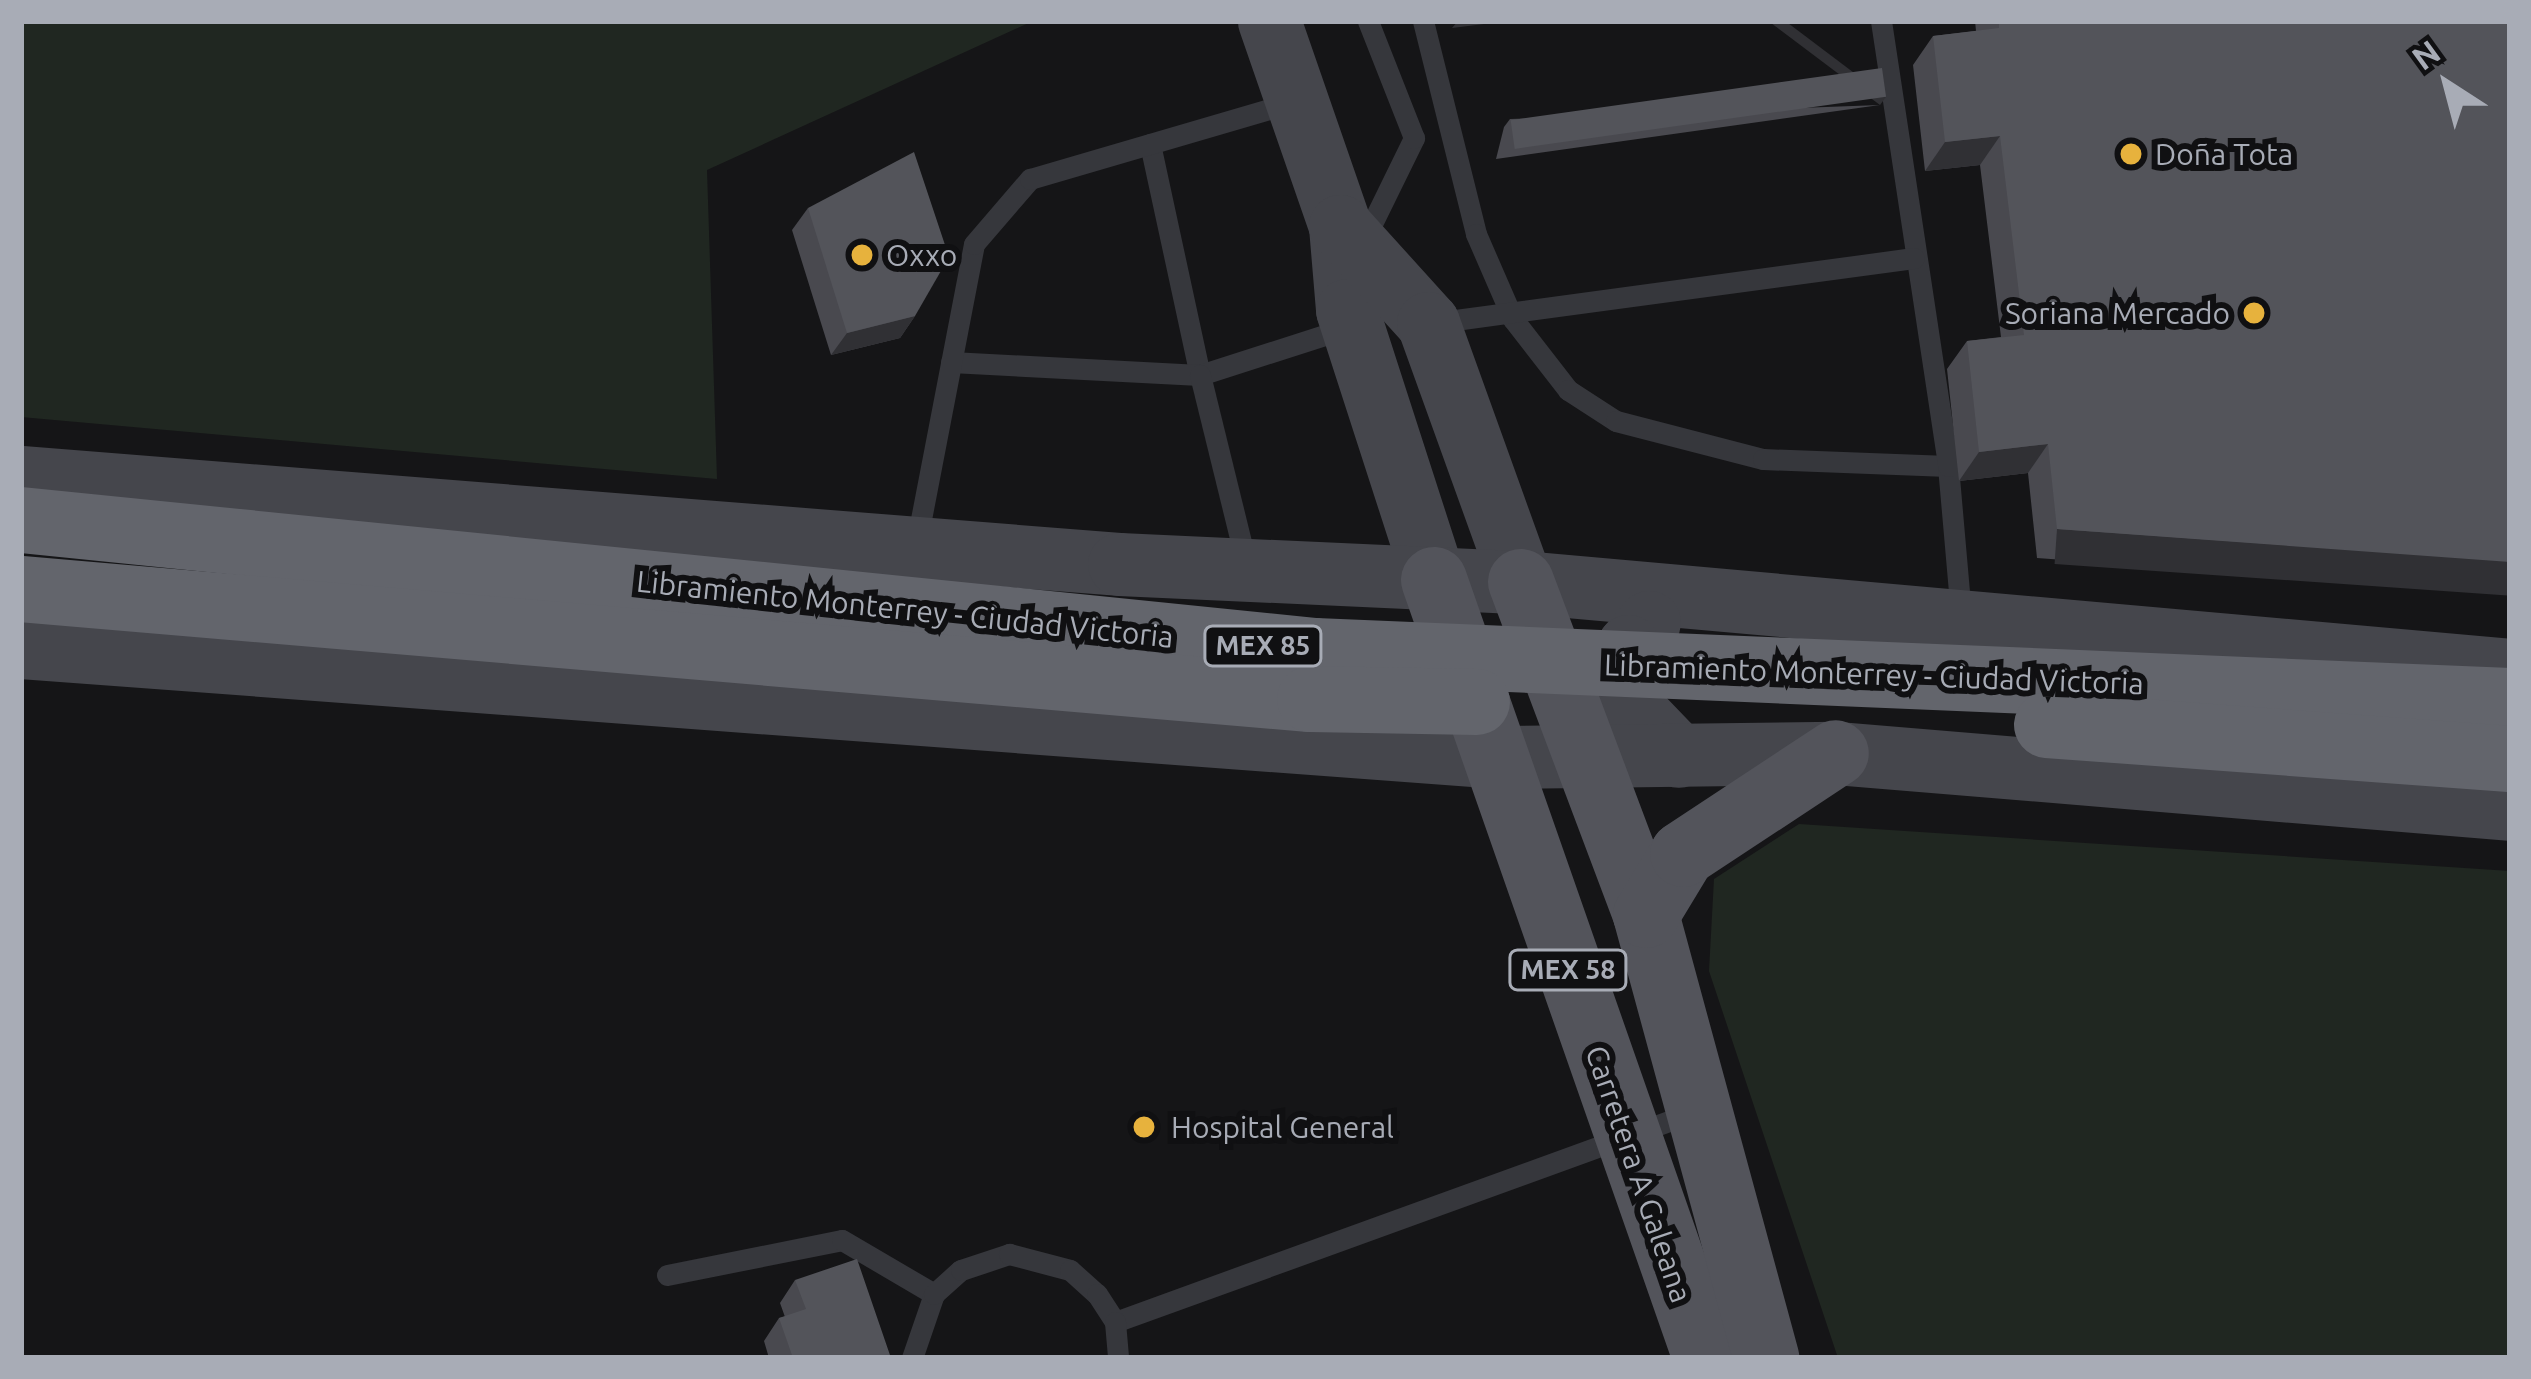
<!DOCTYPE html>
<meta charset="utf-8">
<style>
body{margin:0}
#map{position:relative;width:2531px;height:1379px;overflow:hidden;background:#151517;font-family:Ubuntu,sans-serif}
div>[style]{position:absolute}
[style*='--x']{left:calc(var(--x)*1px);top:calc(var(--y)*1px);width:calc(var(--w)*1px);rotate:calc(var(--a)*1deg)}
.green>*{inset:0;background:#202721}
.lane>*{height:21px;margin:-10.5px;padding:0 10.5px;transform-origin:10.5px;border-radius:10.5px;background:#36373c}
.secondary>*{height:63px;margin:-31.5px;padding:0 31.5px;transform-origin:31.5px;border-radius:31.5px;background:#45464c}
.primary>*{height:66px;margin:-33px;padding:0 33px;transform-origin:33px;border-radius:33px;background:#53545b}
.highway>*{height:66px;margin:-33px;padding:0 33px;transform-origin:33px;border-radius:33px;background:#63656c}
.wall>*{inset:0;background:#49494f}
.shaded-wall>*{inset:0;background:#303034;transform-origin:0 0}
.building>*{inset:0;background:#53545a;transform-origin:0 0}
.dots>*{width:33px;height:33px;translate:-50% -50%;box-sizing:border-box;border:6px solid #101012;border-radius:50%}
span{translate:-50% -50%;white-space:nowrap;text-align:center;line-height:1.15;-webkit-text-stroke:12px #101012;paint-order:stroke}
.shield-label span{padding:3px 9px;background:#101012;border:3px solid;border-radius:9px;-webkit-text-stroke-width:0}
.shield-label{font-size:27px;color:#a8acb6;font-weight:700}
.poi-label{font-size:30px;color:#a8acb6}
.left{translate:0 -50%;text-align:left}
.right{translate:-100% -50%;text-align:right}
.street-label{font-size:30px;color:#a8acb6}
.frame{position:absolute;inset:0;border:24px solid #a8acb6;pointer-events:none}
.north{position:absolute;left:2387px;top:24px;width:120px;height:120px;-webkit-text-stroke:9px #101012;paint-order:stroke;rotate:324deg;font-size:33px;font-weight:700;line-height:48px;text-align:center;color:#a8acb6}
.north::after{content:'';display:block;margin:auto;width:42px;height:54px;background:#a8acb6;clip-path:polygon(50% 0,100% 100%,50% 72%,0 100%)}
</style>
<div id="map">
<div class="green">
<i style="clip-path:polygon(21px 21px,1033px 21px,707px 170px,717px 479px,21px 417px)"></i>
<i style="clip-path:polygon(1799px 824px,2510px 871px,2510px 1358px,1838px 1358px,1709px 971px,1714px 879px)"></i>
</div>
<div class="lane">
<i style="--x:1423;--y:21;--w:219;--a:76"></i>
<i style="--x:1476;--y:234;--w:93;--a:66.5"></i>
<i style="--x:1513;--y:319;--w:90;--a:52.2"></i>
<i style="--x:1568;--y:390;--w:57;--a:32.9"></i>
<i style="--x:1616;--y:421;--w:152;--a:14.5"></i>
<i style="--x:1763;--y:459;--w:185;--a:2.2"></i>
<i style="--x:1948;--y:466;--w:150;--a:85"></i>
<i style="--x:1881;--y:21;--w:450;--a:81.4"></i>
<i style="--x:1150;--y:144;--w:236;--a:77.8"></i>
<i style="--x:1200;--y:375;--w:153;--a:-17.8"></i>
<i style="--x:1364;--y:240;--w:114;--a:-63.9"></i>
<i style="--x:1414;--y:138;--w:126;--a:-111.5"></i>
<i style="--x:1433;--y:323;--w:485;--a:-7.7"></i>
<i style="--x:951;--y:362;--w:249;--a:3"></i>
<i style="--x:1200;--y:375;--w:193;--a:76.2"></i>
<i style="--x:917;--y:540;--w:301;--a:-79.1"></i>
<i style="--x:974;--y:244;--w:86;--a:-49.3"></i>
<i style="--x:1030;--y:179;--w:271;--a:-16.3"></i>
<i style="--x:667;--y:1275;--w:178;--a:-11.3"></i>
<i style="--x:842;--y:1240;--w:107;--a:30.4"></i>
<i style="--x:1115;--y:1322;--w:616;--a:-19.94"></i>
<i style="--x:912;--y:1358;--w:68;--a:-71"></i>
<i style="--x:934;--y:1294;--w:36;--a:-42"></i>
<i style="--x:961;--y:1270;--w:51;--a:-18.4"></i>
<i style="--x:1009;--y:1254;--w:63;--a:14.7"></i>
<i style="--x:1070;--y:1270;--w:36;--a:42"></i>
<i style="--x:1097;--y:1294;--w:33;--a:57"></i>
<i style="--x:1115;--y:1322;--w:36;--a:85"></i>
</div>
<div class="secondary">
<i style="--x:1269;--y:21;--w:217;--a:70.9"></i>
<i style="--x:1340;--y:226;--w:84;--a:85.2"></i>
<i style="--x:1347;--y:310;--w:284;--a:72.1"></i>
<i style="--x:1340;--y:226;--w:131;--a:47.8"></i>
<i style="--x:1428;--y:323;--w:275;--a:70.2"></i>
<i style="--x:21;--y:477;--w:1101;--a:4.53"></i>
<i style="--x:1119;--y:564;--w:402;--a:2.6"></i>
<i style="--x:1521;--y:582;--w:993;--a:5.08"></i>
<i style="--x:1649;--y:622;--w:32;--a:131"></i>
<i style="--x:1628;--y:646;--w:55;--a:92.1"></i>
<i style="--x:1626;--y:701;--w:76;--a:46.1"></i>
<i style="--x:21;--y:647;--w:1480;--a:4.26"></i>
<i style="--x:1497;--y:757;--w:339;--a:-0.7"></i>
<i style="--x:1836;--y:753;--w:676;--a:4.75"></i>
</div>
<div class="primary">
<i style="--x:1434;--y:580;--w:824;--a:70.73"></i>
<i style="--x:1521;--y:582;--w:356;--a:69.4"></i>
<i style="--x:1646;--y:915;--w:459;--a:74.8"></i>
<i style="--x:1646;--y:915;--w:71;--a:-58.8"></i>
<i style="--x:1683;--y:854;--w:183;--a:-33.4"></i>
</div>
<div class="highway">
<i style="--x:21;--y:520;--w:1301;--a:5.78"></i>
<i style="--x:1315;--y:651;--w:1196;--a:2.4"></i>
<i style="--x:21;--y:589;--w:1294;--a:4.88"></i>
<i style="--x:1310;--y:699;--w:167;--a:1"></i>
<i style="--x:2047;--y:725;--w:464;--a:4.2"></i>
</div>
<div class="wall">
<i style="clip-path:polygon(1975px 21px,2510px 21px,2510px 593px,2037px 558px,2028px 473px,1959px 481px,1947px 369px,1967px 341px,2001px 337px,1980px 165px,1925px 171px,1913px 65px,1933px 36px,1976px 31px)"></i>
<i style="clip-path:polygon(1880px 105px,1496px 159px,1504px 127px,1510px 119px)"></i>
<i style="clip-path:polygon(808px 208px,915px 316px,900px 338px,831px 355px,792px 230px)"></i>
<i style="clip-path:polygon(795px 1280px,891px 1358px,769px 1358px,764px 1341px,779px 1318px,785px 1317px,780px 1303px)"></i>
</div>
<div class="shaded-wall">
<i style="clip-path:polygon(1458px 21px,1508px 21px,1452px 28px)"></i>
<i style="left:1886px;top:97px;width:10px;height:389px;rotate:127deg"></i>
<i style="clip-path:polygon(2000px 136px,1980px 165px,1925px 171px,1945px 142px)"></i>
<i style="clip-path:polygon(915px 316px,900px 338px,831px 355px,847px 333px)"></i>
<i style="clip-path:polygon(2048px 444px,2028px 473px,1959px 481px,1979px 452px)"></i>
<i style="left:2057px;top:529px;width:454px;height:35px;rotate:4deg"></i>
</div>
<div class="building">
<i style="clip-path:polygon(1999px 21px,2510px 21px,2510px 562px,2057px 529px,2048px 444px,1979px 452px,1967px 341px,2024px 335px,2000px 136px,1945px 142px,1933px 36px,1999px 28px)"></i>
<i style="left:1882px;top:68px;width:29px;height:375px;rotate:82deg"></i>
<i style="clip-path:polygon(914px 152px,949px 257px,915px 316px,847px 333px,808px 208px)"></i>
<i style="clip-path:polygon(857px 1259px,891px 1358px,793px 1358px,779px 1318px,806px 1309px,795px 1280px)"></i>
</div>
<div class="dots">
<i style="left:2131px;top:154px;background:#e7b23d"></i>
<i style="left:862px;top:255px;background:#e7b23d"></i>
<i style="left:2254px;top:313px;background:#e7b23d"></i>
<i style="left:1144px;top:1127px;background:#e7b23d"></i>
</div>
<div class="shield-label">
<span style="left:1263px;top:646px">MEX 85</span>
<span style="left:1568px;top:970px">MEX 58</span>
</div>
<div class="poi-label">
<span class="left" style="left:2155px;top:154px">Doña Tota</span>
<span class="left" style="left:886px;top:255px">Oxxo</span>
<span class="right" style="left:2230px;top:313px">Soriana Mercado</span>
<span class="left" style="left:1171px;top:1127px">Hospital General</span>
</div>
<div class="street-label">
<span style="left:905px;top:609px;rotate:6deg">Libramiento Monterrey - Ciudad Victoria</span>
<span style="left:1874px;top:674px;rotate:2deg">Libramiento Monterrey - Ciudad Victoria</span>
<span style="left:1639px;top:1174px;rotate:71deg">Carretera A Galeana</span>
</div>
<div class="frame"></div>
<div class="north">N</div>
</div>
